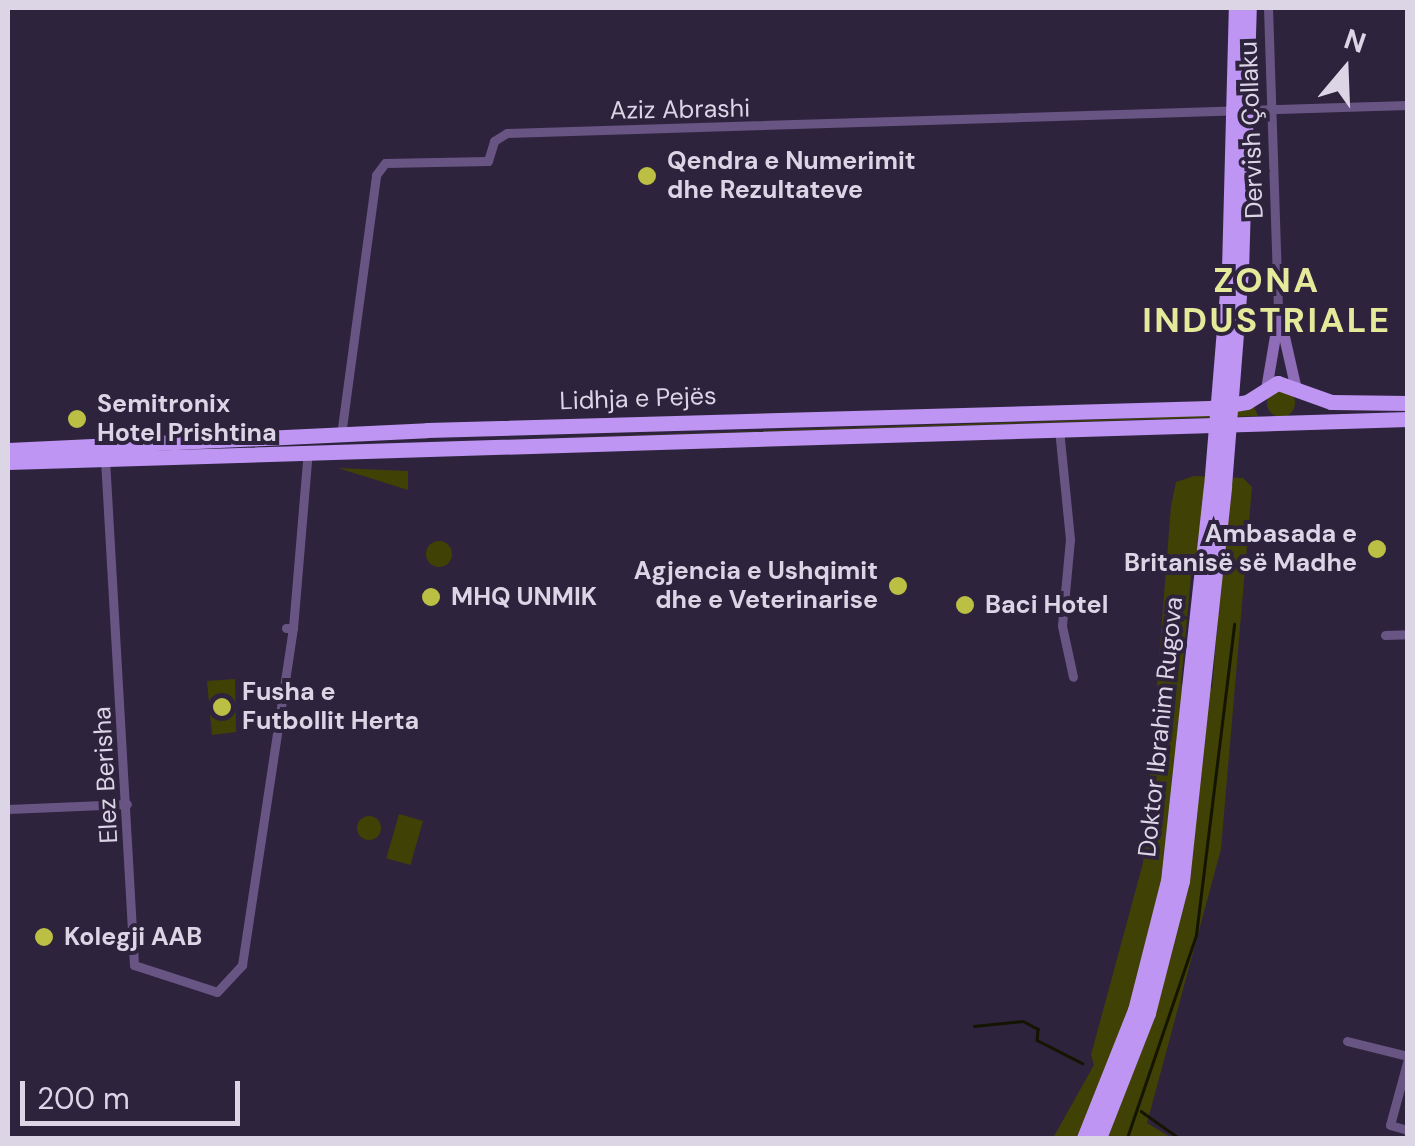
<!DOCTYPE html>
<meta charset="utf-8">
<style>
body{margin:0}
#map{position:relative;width:1415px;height:1146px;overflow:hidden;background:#2e233d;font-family:"DM Sans",sans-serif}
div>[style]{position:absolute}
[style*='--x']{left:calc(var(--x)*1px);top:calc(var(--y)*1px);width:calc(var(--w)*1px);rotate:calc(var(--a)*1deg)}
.green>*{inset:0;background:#404105;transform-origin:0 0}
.round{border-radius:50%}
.stream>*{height:2.5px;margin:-1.25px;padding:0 1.25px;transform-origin:1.25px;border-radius:1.25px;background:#141500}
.street>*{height:9px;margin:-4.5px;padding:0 4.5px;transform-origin:4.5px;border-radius:4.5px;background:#695584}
.secondary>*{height:11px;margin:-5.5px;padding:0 5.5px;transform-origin:5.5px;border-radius:5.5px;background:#8e6cb7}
.highway>*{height:15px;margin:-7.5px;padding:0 7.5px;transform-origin:7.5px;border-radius:7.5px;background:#be95f2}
.highway-bridge>*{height:15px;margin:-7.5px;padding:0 7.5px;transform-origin:7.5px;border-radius:7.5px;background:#be95f2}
.dots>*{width:28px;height:28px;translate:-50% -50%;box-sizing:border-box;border:5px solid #2e233d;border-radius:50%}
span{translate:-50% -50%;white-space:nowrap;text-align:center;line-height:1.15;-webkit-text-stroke:8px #2e233d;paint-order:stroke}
.street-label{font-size:25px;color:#dcd5e6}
.poi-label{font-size:25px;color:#dcd5e6;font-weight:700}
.left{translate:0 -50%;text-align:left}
.right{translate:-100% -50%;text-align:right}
.district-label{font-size:35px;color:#e5ea9b;font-weight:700;letter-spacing:2.5px}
.frame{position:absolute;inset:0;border:10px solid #dcd5e6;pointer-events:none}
.north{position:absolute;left:1295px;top:20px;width:100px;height:100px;-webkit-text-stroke:8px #2e233d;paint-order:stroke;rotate:19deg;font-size:28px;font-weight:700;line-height:40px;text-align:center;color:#dcd5e6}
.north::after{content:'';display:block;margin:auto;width:35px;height:45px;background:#dcd5e6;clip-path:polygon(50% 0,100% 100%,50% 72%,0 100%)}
.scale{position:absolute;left:20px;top:1081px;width:220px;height:45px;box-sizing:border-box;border:5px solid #dcd5e6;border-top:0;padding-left:12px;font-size:30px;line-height:35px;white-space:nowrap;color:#dcd5e6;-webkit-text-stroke:8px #2e233d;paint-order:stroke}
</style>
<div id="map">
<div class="green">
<i class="round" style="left:1267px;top:389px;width:28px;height:28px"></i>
<i style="clip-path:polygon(1254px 406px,1258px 416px,454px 441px,1150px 418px)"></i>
<i style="clip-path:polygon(338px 468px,408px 471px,408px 490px)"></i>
<i style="clip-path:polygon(evenodd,1194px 476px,1243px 478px,1252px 487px,1221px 849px,1147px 1123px,1172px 1138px,1053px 1138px,1094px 1065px,1091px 1055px,1143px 863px,1171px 506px,1176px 482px,1194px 476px,1192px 564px,1222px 568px,1212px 688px,1181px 684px,1192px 564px)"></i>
<i class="round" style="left:426px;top:541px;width:26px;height:26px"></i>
<i style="clip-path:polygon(235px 679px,236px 732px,212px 735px,207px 681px)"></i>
<i style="left:399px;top:814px;width:25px;height:46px;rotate:16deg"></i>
<i class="round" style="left:357px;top:816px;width:24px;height:24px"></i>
</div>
<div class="stream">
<i style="--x:974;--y:1026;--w:49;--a:-5.8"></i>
<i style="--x:1023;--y:1021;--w:17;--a:28"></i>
<i style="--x:1038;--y:1029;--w:11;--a:95"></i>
<i style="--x:1037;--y:1040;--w:51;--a:27.1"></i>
<i style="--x:1141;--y:1111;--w:47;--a:35.4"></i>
<i style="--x:1127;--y:1138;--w:214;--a:-71.2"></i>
<i style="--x:1196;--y:935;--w:313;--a:-83"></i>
</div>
<div class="street">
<i style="--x:1268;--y:8;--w:302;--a:88.1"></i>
<i style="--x:1059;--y:429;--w:111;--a:84.3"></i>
<i style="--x:1070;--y:539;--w:87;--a:95.3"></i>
<i style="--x:1062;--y:626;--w:52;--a:77.8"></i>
<i style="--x:341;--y:435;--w:262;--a:-82.3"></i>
<i style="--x:376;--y:175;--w:15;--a:-53"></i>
<i style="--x:385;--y:163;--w:103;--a:-1.1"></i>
<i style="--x:488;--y:161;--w:21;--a:-73"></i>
<i style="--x:494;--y:141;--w:15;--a:-32"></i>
<i style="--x:507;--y:133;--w:901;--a:-1.78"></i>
<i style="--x:105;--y:459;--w:507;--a:86.72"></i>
<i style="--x:134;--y:965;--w:87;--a:18"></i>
<i style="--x:217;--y:992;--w:37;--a:-47"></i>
<i style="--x:242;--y:965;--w:341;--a:-81.4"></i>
<i style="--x:286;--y:628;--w:7;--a:0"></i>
<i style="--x:293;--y:628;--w:178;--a:-85.2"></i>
<i style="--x:1385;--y:635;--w:23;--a:-2"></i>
<i style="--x:8;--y:809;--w:119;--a:-2.4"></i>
<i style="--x:1347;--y:1041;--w:63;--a:13.8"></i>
<i style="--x:1408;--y:1059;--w:68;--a:105.3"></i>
<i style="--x:1390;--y:1125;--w:19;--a:16"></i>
</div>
<div class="secondary">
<i style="--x:1278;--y:310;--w:81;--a:77.2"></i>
<i style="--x:1266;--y:389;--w:66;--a:-80.4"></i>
</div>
<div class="highway">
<i style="--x:8;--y:450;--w:419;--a:-2.7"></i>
<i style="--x:427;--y:430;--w:783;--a:-1.61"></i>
<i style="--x:1210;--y:408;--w:37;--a:-9"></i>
<i style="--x:1247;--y:402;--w:36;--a:-32"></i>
<i style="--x:1278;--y:383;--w:56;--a:19.7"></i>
<i style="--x:1331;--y:402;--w:77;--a:0.7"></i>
<i style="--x:8;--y:462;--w:1401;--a:-1.76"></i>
<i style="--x:1084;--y:1138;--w:138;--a:-68.3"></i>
<i style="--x:1135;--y:1010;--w:133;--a:-75.7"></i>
<i style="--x:1168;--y:881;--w:396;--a:-83.8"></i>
<i style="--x:1099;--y:1138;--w:134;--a:-68.6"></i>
<i style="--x:1148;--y:1013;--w:136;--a:-75.6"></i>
<i style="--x:1182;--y:881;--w:397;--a:-83.9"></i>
</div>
<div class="highway-bridge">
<i style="--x:1224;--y:486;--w:216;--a:-85.5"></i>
<i style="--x:1241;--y:271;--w:263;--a:-88.3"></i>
<i style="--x:1211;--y:487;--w:219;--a:-85.3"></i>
<i style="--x:1229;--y:269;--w:261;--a:-88.5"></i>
</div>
<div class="dots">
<i style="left:647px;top:176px;background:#bbc044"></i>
<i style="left:77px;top:419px;background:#bbc044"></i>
<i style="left:1377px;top:549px;background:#bbc044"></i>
<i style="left:898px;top:586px;background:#bbc044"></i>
<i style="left:431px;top:597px;background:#bbc044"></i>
<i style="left:965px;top:605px;background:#bbc044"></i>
<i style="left:222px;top:707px;background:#bbc044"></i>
<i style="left:44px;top:937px;background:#bbc044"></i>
</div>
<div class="street-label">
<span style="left:680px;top:110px;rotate:-1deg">Aziz Abrashi</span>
<span style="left:1252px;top:130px;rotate:-92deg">Dervish Çollaku</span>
<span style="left:638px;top:399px;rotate:-2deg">Lidhja e Pejës</span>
<span style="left:1161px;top:727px;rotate:-84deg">Doktor Ibrahim Rugova</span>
<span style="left:106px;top:775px;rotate:-93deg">Elez Berisha</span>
</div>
<div class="poi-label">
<span class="left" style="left:667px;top:176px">Qendra e Numerimit<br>dhe Rezultateve</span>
<span class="left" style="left:97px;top:419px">Semitronix<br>Hotel Prishtina</span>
<span class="right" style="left:1357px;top:549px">Ambasada e<br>Britanisë së Madhe</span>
<span class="right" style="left:878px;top:586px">Agjencia e Ushqimit<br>dhe e Veterinarise</span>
<span class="left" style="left:451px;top:597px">MHQ UNMIK</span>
<span class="left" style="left:985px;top:605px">Baci Hotel</span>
<span class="left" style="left:242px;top:707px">Fusha e<br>Futbollit Herta</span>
<span class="left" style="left:64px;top:937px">Kolegji AAB</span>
</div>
<div class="district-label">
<span style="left:1267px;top:300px">ZONA<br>INDUSTRIALE</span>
</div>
<div class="frame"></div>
<div class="north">N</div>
<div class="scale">200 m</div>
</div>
